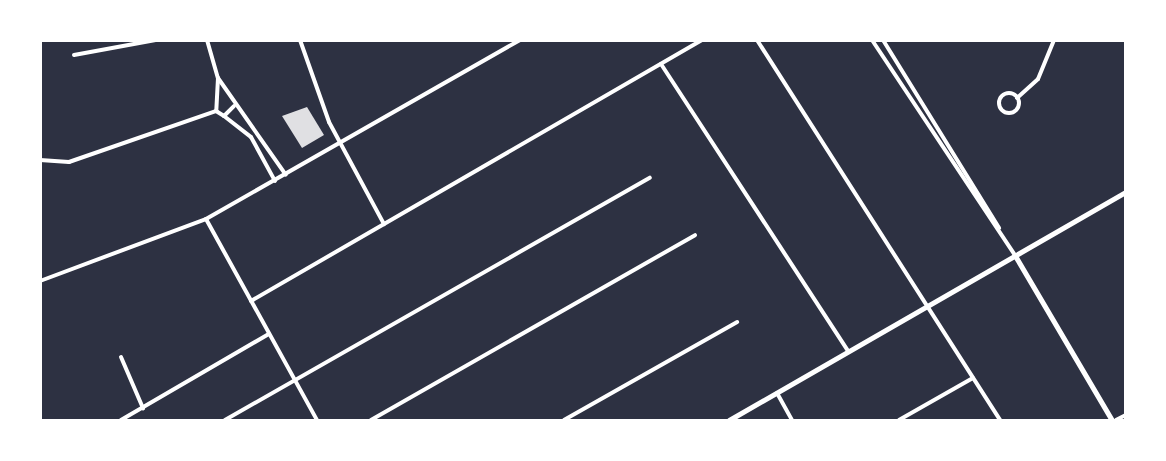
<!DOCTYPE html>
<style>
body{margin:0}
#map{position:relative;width:1166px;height:461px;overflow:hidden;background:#2d3142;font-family:Inter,sans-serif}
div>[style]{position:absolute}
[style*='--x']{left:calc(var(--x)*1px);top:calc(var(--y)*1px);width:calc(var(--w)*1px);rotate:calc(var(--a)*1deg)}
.building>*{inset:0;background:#e0e0e3}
.minor>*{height:4px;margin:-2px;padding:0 2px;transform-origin:2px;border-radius:2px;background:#fff}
.minor>.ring{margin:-2px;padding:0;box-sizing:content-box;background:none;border:4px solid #fff;border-radius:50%}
.tertiary>*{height:4.5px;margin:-2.25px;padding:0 2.25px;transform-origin:2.25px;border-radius:2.25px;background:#fff}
.secondary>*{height:5px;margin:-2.5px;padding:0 2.5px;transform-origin:2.5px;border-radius:2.5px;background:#fff}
span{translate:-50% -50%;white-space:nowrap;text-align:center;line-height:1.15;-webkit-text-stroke:6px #fff;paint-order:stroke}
.frame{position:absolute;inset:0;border:42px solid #fff;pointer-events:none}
</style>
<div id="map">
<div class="building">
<i style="clip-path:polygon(307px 107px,324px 135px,302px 148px,282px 116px)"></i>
</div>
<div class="minor">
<i style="--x:207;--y:40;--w:40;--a:74"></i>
<i style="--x:218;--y:78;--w:33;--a:93"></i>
<i style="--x:216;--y:111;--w:9;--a:32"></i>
<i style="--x:224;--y:116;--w:14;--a:-45"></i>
<i style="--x:300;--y:40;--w:87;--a:70.5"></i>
<i style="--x:329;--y:122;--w:116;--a:61.7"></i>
<i style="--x:757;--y:40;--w:451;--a:57.4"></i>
<i style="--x:872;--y:40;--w:258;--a:56.4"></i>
<i style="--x:883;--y:40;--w:221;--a:58.3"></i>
<i style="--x:74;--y:55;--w:83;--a:-10.4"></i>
<i style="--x:661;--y:64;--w:343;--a:56.9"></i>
<i style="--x:218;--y:78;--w:118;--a:55"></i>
<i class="ring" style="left:999px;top:93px;width:16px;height:16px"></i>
<i style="--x:1017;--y:98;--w:28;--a:-42"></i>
<i style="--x:1038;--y:79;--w:42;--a:-67.7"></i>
<i style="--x:1126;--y:108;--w:11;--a:90"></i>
<i style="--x:224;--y:116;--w:34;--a:38"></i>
<i style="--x:251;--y:137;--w:50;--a:61.4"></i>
<i style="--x:40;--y:160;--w:29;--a:4"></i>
<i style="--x:69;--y:162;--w:156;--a:-19.1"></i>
<i style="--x:206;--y:219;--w:230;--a:61.1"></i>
<i style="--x:40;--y:281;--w:177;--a:-20.5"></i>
<i style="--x:206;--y:219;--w:361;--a:-29.7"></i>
<i style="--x:251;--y:301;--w:521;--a:-30.06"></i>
<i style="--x:121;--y:357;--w:56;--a:66.7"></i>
<i style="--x:777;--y:393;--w:31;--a:61"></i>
<i style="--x:121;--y:420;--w:171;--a:-30.2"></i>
<i style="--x:225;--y:420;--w:489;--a:-29.7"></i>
<i style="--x:371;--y:420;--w:373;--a:-29.7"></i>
<i style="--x:564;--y:420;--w:199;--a:-29.5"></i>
<i style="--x:899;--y:420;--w:85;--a:-29.6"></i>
<i style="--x:1116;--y:420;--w:11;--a:-27"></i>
</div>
<div class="tertiary">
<i style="--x:1015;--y:255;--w:191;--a:59.5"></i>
</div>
<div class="secondary">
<i style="--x:729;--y:420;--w:458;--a:-29.9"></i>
</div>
<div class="frame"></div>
</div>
